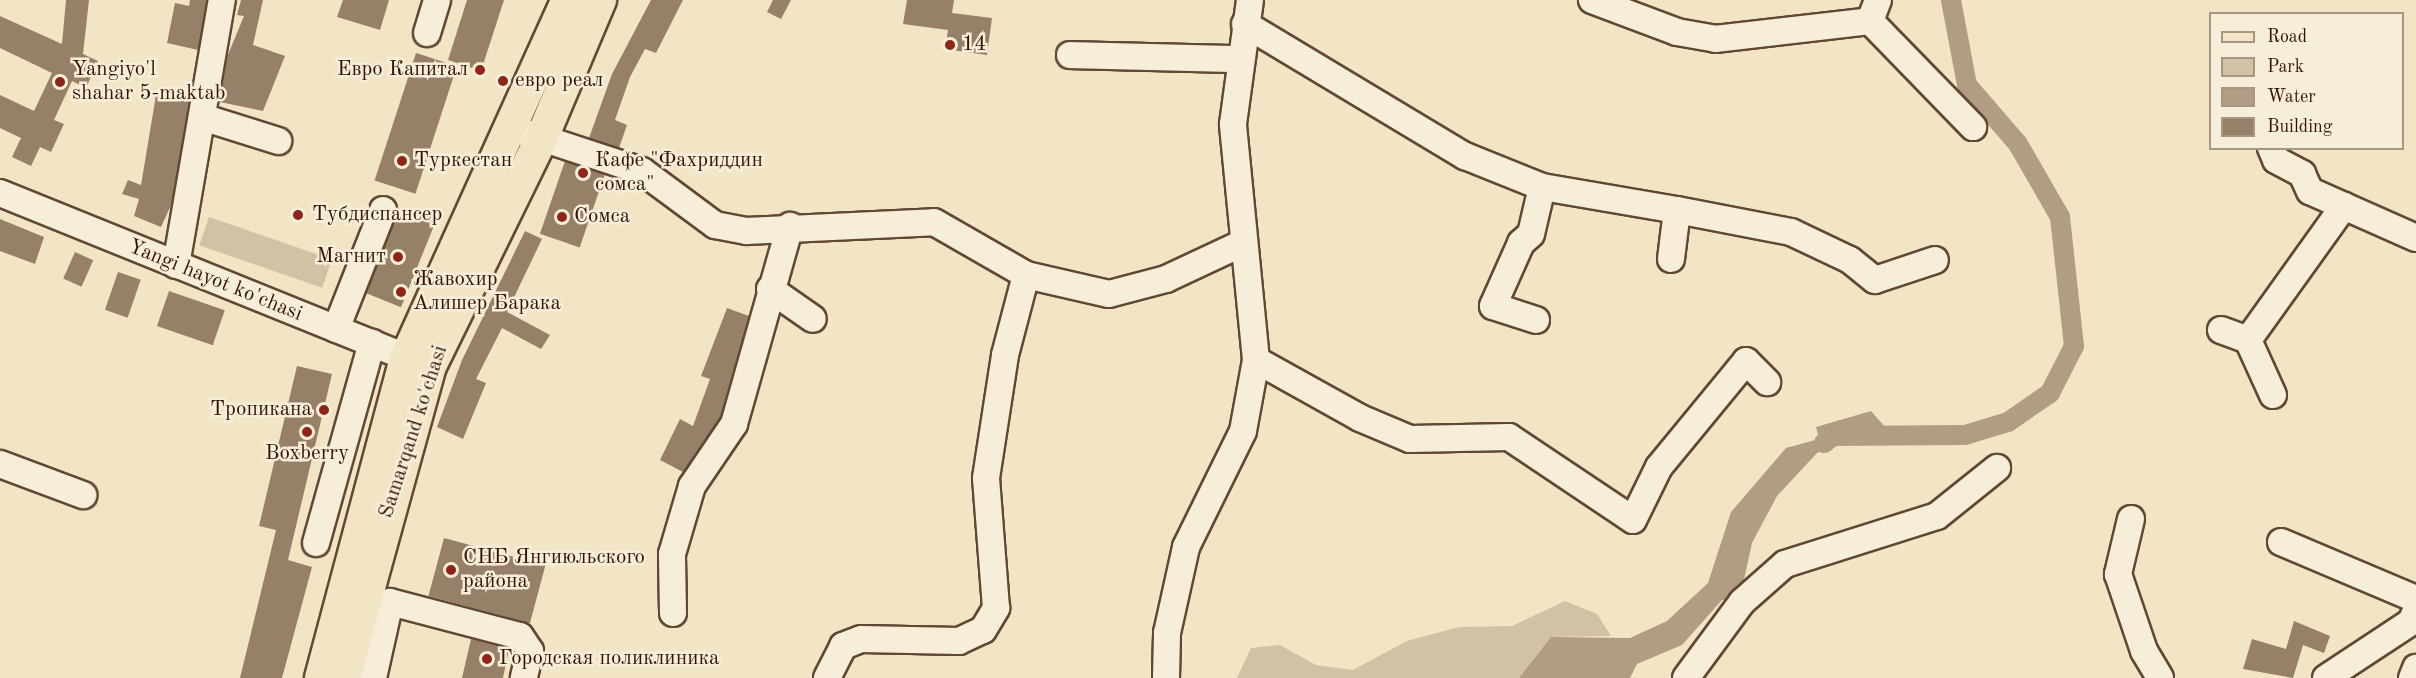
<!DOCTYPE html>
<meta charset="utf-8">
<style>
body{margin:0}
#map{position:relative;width:2416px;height:678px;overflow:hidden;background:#f2e5c6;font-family:"Old Standard TT",serif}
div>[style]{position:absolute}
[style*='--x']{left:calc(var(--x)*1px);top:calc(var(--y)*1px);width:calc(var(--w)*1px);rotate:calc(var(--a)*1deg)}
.green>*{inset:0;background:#d1c1a5;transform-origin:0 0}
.water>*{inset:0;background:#b19d83}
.canal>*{height:20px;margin:-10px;padding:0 10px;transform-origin:10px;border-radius:10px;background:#b19d83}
.building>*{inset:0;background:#968067;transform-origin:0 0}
.roads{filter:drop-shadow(2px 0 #624732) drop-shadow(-2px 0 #624732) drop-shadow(0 2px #624732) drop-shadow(0 -2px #624732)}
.minor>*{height:26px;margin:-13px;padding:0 13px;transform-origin:13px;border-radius:13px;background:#f7eeda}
.major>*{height:32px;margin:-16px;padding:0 16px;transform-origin:16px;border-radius:16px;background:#f2e5c6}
.dots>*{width:16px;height:16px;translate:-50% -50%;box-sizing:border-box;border:3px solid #f7eeda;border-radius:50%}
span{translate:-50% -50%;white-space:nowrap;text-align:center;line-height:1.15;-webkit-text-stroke:5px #f7eeda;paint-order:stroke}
.poi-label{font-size:21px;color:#321201}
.left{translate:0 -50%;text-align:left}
.right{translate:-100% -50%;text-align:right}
.street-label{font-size:21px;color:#321201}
.legend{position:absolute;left:2209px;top:12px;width:195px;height:138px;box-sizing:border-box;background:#f7eeda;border:2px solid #a89683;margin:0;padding:8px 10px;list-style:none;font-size:18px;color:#321201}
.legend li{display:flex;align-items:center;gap:12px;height:30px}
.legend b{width:30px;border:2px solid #a89683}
</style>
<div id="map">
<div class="green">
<i style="left:209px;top:217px;width:130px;height:30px;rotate:19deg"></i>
<i style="clip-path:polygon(1565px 601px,1597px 614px,1611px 636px,1551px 637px,1519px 678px,1237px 678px,1251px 648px,1280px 645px,1316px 665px,1353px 670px,1407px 641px,1459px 627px,1512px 626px)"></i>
</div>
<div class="water">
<i style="clip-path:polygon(1871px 411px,1893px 436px,1852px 435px,1817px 453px,1777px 496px,1752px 543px,1740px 598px,1722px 600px,1682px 645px,1637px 664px,1630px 678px,1519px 678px,1551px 637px,1630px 638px,1667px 621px,1708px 583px,1731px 512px,1786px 448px,1819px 439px,1816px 427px)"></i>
</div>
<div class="canal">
<i style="--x:1824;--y:443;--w:11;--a:-38"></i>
<i style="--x:1833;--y:436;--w:132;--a:-0.4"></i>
<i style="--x:1965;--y:435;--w:45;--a:-16.8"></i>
<i style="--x:2008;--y:422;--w:51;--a:-34.6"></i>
<i style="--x:2050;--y:393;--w:53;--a:-62.9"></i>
<i style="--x:2074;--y:346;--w:130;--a:-96.2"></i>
<i style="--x:2060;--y:217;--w:84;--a:-119.9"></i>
<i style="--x:2018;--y:144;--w:78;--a:-130.8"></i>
<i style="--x:1967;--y:85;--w:86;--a:-100.7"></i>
</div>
<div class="building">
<i style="clip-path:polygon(66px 0,89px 0,83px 54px,98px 61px,86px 88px,72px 81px,54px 120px,64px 124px,51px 152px,40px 147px,31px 166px,12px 157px,21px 138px,0 128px,0 95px,34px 111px,52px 73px,0 48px,0 16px,62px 44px)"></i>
<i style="clip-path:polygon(190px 0,207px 0,198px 50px,167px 43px,175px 3px,189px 6px)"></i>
<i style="clip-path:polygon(241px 0,263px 0,253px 45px,285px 56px,263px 111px,220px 102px,227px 57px,244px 16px,237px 15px)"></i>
<i style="clip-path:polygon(343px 0,389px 0,380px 30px,337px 17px)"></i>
<i style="clip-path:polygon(467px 0,504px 0,481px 71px,448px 60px)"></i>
<i style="clip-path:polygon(651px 0,683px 0,656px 53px,645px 49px,630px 77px,615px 120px,627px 125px,619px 148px,589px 138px,612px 74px)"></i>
<i style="clip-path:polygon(773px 0,791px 0,781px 19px,767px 12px)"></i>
<i style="clip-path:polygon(907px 0,954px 0,952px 13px,992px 18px,987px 55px,945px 49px,948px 30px,903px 24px)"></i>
<i style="left:416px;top:53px;width:43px;height:134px;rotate:18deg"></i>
<i style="clip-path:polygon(156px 95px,189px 101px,172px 203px,161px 227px,134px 216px,139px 199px,122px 194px,128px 180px,141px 185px)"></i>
<i style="left:565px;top:161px;width:42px;height:77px;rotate:19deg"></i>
<i style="left:398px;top:208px;width:40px;height:91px;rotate:22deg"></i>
<i style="clip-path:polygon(0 219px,44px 237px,35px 264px,0 251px)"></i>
<i style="clip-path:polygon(525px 231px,542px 239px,507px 312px,550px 335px,541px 349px,502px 328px,476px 379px,486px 383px,463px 439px,437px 427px,462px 360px)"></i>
<i style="left:75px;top:252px;width:20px;height:29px;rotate:24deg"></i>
<i style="left:118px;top:272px;width:24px;height:40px;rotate:19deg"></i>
<i style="left:169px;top:291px;width:59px;height:37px;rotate:19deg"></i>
<i style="clip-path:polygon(727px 308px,749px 316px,720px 418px,683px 472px,660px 460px,680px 419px,693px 426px,710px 379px,701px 376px)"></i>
<i style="clip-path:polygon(297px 366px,332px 374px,288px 560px,312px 567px,282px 678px,240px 678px,276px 530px,259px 526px)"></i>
<i style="left:444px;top:538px;width:105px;height:60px;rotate:15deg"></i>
<i style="clip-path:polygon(2294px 621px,2330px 636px,2324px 653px,2303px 645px,2293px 678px,2243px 669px,2252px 639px,2286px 649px)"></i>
<i style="clip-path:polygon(471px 639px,509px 649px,503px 678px,462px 678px)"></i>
</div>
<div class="roads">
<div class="minor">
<i style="--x:1592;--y:0;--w:91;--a:20.6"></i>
<i style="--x:1677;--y:32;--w:39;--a:10"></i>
<i style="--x:1715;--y:39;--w:156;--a:-6.6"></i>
<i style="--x:1870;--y:21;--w:148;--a:45.8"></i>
<i style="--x:1870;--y:21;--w:22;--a:-69"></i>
<i style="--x:1245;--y:24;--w:257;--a:31"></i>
<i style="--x:1465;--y:156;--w:83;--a:21.9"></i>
<i style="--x:427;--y:33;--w:34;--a:-73"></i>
<i style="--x:1070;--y:55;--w:169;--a:1.4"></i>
<i style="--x:202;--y:117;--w:80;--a:17.5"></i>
<i style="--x:514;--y:129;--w:135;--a:18.2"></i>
<i style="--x:642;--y:171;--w:91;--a:36.5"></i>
<i style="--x:715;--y:225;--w:32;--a:11"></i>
<i style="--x:746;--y:231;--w:188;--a:-2.7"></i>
<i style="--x:934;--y:222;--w:106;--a:29.9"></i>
<i style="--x:1026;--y:275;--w:85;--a:12.9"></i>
<i style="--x:1109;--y:294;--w:59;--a:-14.7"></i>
<i style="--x:1166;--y:279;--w:85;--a:-25.1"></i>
<i style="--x:2271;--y:148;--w:13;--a:67"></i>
<i style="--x:2276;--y:160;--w:30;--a:28"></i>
<i style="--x:2302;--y:174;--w:19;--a:65"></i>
<i style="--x:2310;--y:191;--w:116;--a:23.9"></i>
<i style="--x:0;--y:193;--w:457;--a:22"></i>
<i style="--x:1671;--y:259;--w:49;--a:-83"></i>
<i style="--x:1677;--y:210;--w:116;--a:10.9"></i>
<i style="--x:1791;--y:232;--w:65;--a:25.4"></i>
<i style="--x:1850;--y:260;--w:32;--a:39"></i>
<i style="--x:1875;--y:280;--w:63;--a:-18.4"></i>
<i style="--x:176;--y:265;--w:269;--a:-80.2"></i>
<i style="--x:770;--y:289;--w:52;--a:34.9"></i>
<i style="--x:1536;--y:320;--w:45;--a:-162"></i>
<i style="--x:1493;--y:306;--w:69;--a:-66"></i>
<i style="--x:1521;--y:243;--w:13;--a:-42"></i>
<i style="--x:1531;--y:234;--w:48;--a:-76.8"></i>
<i style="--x:1542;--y:187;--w:137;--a:9.7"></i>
<i style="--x:336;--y:329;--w:128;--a:-68.4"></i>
<i style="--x:2221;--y:330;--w:29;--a:20"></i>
<i style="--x:1256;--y:360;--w:119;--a:29.1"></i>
<i style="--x:1360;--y:418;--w:54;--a:22.8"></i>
<i style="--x:1410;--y:439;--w:99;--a:-1.2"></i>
<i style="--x:1509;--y:437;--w:149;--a:33.8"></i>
<i style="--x:1633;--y:520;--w:59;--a:-63.9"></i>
<i style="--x:1659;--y:467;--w:137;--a:-50.6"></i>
<i style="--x:1746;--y:361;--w:30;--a:45"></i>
<i style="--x:2273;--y:395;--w:60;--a:-114.4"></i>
<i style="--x:2248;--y:340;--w:165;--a:-54.4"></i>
<i style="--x:0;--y:464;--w:89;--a:20.5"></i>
<i style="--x:2131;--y:519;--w:57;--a:103.3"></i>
<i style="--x:2118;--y:574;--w:81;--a:71.3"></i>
<i style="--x:2144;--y:651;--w:31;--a:59"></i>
<i style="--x:2281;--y:542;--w:147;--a:22.9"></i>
<i style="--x:316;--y:543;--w:208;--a:-74.4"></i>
<i style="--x:673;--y:613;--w:59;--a:-91"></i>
<i style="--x:672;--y:554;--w:71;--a:-73.6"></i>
<i style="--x:692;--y:486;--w:75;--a:-55.9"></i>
<i style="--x:734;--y:424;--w:206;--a:-74.2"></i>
<i style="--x:373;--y:678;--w:78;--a:-77.4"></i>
<i style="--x:390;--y:602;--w:134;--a:14.7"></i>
<i style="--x:520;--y:636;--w:18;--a:56"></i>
<i style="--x:530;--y:651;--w:28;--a:103"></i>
<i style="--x:827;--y:678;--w:36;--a:-63"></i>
<i style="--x:843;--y:646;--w:19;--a:-21"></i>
<i style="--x:861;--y:639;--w:98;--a:1.2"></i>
<i style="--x:959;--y:641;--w:26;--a:-25"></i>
<i style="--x:983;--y:630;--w:26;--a:-59"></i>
<i style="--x:996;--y:608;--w:130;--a:-94.4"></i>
<i style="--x:986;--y:478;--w:124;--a:-81.2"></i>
<i style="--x:1005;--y:355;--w:83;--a:-75.3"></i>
<i style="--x:1166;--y:678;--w:45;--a:-88.7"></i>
<i style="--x:1167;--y:633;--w:88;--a:-77.5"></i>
<i style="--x:1186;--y:547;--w:129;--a:-63.8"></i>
<i style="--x:1243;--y:431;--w:72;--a:-79.6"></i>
<i style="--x:1256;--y:360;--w:237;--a:-95.6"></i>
<i style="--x:1233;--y:124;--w:125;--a:-82.2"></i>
<i style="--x:1686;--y:678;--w:94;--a:-53.6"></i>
<i style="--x:1742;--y:602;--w:57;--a:-41.5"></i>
<i style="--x:1785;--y:564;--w:159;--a:-17.5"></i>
<i style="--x:1937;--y:516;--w:77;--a:-38.7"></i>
<i style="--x:2326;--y:678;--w:102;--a:-33.4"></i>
<i style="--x:2411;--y:622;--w:12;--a:-66"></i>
<i style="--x:2412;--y:678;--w:11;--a:-68"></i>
</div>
<div class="major">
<i style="--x:321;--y:678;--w:331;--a:-75.1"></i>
<i style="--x:406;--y:358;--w:393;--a:-65.7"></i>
<i style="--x:344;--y:678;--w:324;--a:-74.6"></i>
<i style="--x:430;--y:366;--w:257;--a:-63.9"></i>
<i style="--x:543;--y:135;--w:147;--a:-67.1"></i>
</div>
</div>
<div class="dots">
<i style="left:950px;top:45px;background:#8f2418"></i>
<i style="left:480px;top:70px;background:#8f2418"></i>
<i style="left:503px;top:81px;background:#8f2418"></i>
<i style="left:60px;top:82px;background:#8f2418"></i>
<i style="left:402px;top:161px;background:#8f2418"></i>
<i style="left:583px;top:173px;background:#8f2418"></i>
<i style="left:298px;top:215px;background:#8f2418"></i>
<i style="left:562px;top:217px;background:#8f2418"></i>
<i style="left:398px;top:257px;background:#8f2418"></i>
<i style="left:401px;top:292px;background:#8f2418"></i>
<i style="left:324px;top:410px;background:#8f2418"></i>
<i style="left:307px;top:432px;background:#8f2418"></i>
<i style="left:451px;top:570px;background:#8f2418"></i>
<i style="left:487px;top:659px;background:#8f2418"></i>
</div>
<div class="poi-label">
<span class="left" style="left:962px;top:45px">14</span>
<span class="left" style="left:72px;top:82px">Yangiyo'l<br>shahar 5-maktab</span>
<span class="right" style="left:468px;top:70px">Евро Капитал</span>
<span class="left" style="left:515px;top:81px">евро реал</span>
<span class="left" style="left:414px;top:161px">Туркестан</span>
<span class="left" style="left:595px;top:173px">Кафе "Фахриддин<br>сомса"</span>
<span class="left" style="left:312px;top:215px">Тубдиспансер</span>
<span class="left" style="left:574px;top:217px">Сомса</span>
<span class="right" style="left:386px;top:257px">Магнит</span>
<span class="left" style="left:413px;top:292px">Жавохир<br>Алишер Барака</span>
<span class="right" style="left:312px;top:410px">Тропикана</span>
<span style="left:307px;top:454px">Boxberry</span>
<span class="left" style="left:463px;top:570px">СНБ Янгиюльского<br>района</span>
<span class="left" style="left:499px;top:659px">Городская поликлиника</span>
</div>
<div class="street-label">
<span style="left:215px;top:281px;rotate:22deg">Yangi hayot ko'chasi</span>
<span style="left:414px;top:432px;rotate:-72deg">Samarqand ko'chasi</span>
</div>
<ul class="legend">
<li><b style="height:8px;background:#f2e5c6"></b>Road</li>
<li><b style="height:16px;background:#d1c1a5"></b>Park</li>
<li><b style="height:16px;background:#b19d83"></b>Water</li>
<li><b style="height:16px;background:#968067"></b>Building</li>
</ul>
</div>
